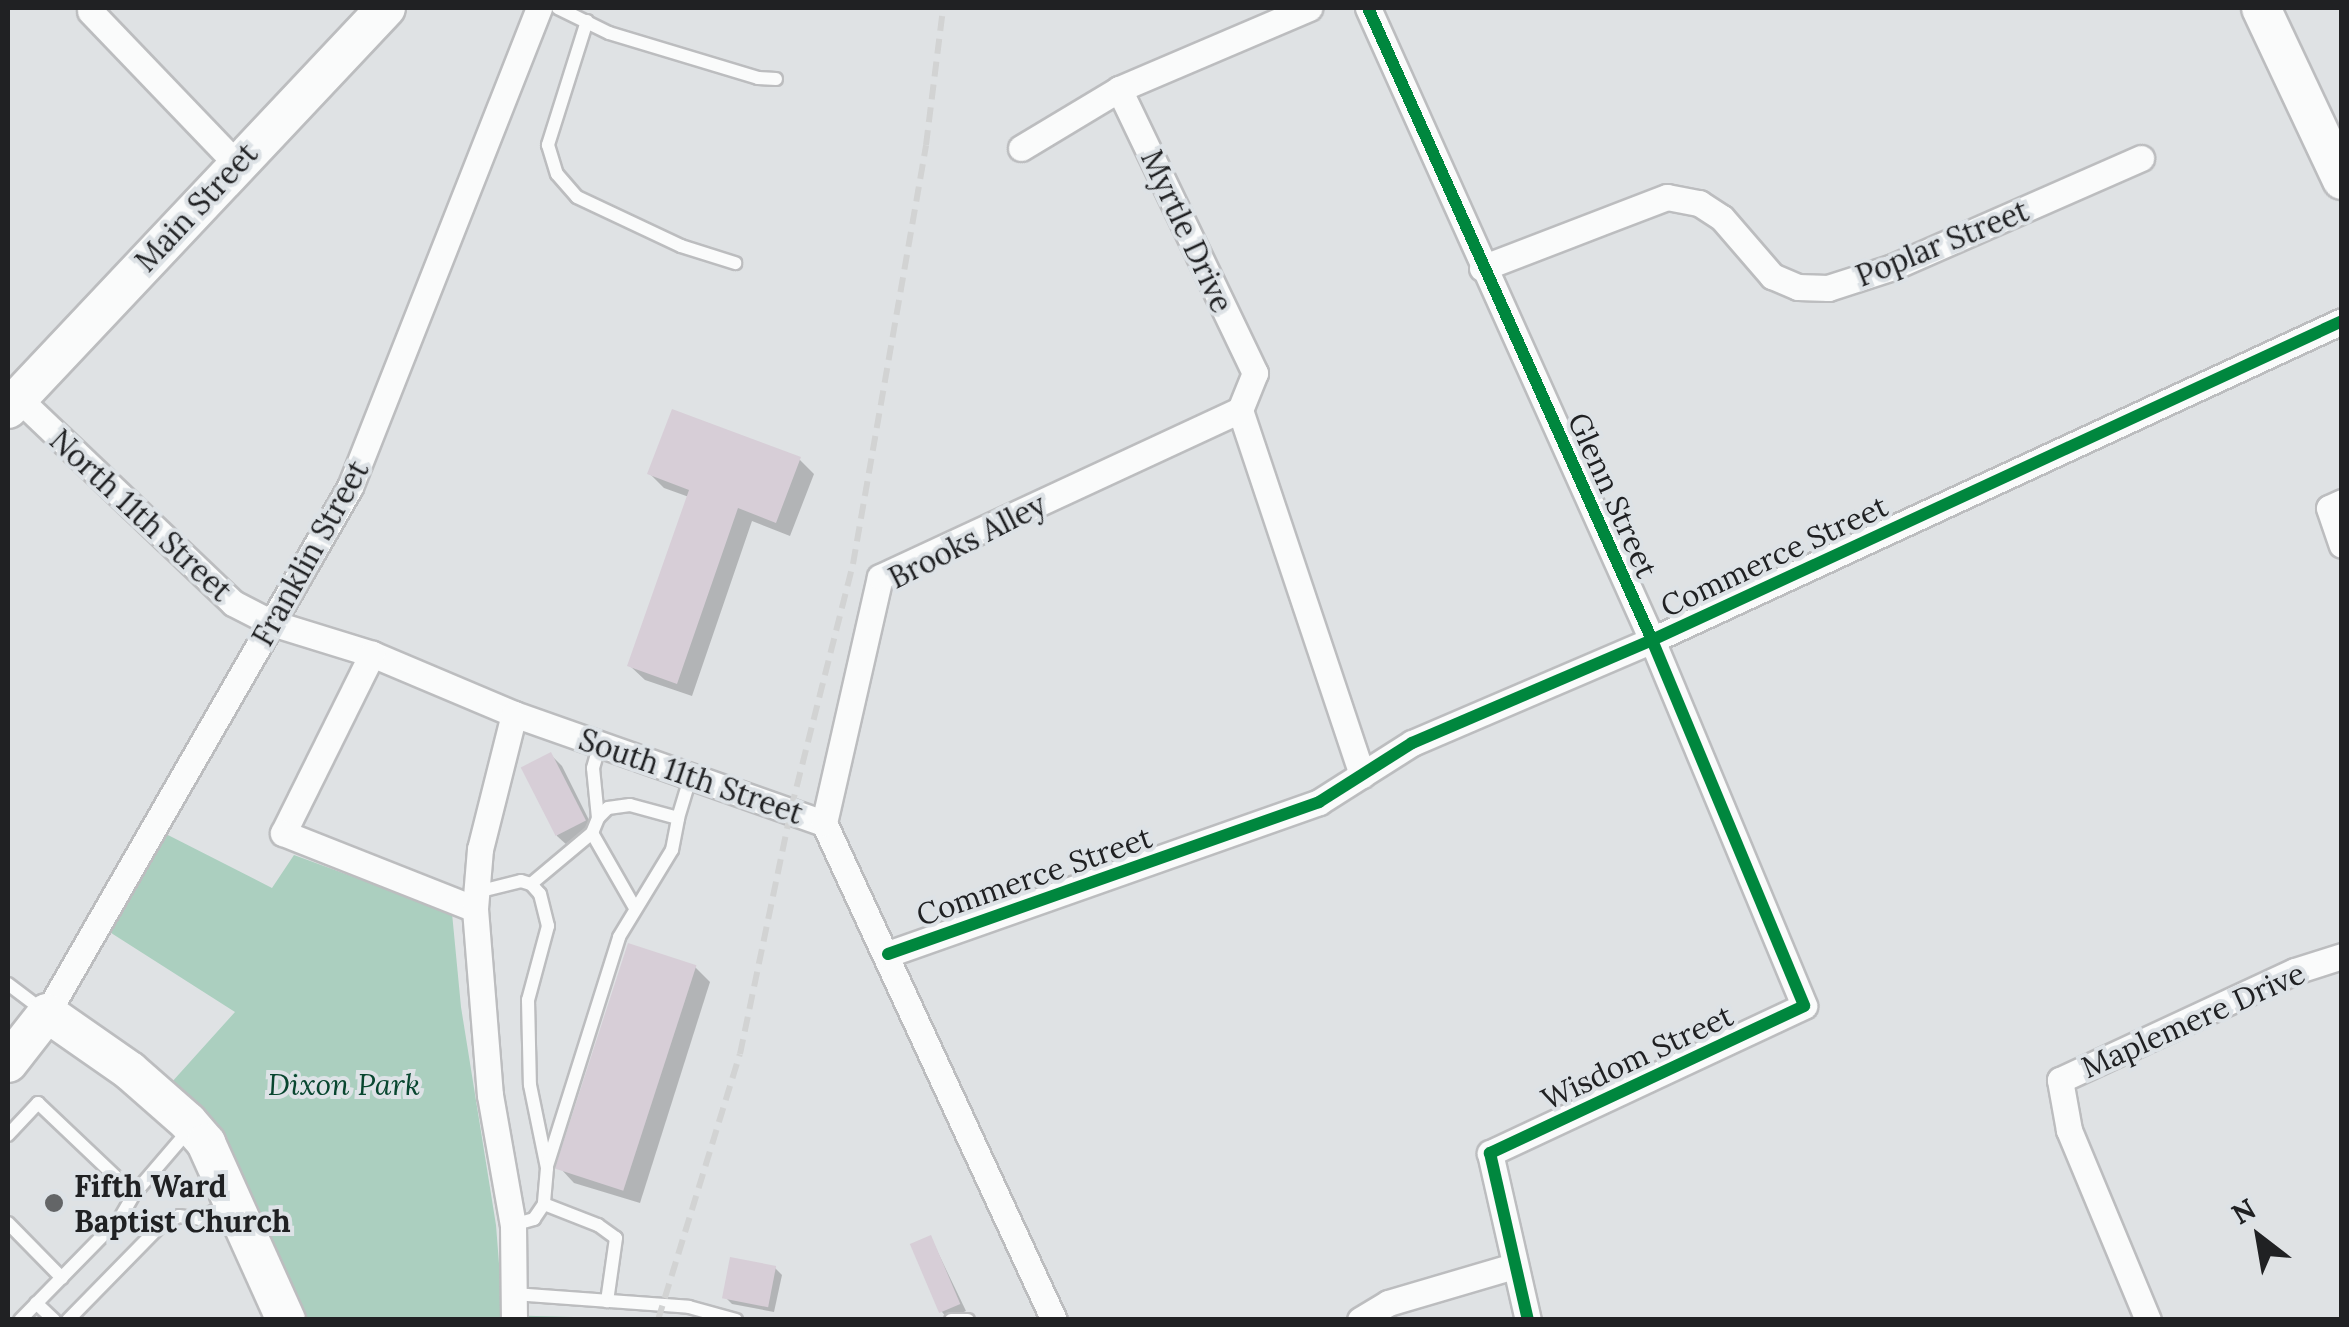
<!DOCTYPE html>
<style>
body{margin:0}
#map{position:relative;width:2349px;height:1327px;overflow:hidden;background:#dfe2e4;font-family:Lora,serif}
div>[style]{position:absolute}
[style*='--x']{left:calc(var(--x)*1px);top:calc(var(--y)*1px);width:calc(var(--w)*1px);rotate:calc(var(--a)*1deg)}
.green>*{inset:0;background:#abcfbf}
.shadow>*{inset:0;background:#0003}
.building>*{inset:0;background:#d7ced7;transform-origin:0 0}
.roads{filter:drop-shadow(2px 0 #bcbdbf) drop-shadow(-2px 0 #bcbdbf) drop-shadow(0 2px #bcbdbf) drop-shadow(0 -2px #bcbdbf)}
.lane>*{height:12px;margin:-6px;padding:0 6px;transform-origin:6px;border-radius:6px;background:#fafbfb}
.street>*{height:25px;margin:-12.5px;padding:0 12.5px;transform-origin:12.5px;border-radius:12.5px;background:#fafbfb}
.secondary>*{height:38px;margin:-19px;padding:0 19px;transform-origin:19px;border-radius:19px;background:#fafbfb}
.rail>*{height:6px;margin-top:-3px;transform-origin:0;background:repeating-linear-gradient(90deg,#d2d3d3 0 15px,transparent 0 23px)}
.cycleway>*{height:12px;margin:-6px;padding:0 6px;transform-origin:6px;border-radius:6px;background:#00873e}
.dots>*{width:28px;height:28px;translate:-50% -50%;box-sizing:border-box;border:5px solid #dde2e6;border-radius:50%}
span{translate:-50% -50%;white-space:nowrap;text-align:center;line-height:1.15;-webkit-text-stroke:8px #dde2e6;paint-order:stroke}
.street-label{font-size:30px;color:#202123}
.park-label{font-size:30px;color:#08462f;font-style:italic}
.poi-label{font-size:30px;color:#202123;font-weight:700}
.left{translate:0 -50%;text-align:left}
.frame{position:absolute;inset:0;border:10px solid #202123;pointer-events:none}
.north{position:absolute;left:2209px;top:1187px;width:100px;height:100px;-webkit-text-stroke:8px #dde2e6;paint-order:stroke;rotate:329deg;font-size:28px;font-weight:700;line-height:40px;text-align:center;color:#202123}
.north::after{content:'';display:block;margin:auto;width:35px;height:45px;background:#202123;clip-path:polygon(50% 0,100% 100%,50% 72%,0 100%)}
</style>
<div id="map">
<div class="green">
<i style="clip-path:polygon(164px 833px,272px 888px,294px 855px,452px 913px,461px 1007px,496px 1225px,503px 1315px,649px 1319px,305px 1319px,222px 1130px,171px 1083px,235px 1012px,108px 931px)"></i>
</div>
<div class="shadow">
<i style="clip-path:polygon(800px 460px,814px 474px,790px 536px,752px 521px,692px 696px,645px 680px,630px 666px,689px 497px,664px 488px,650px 474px)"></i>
<i style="clip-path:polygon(551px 755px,562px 766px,595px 832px,568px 846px,557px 836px)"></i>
<i style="clip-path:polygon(695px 967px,710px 982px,640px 1203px,574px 1183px,560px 1168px)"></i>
<i style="clip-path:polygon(931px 1238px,966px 1311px,948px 1319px,942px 1312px)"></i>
<i style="clip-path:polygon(775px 1268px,782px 1275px,774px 1312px,732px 1304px,725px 1297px)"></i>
</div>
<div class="building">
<i style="clip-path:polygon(672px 409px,801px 457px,776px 523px,738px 508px,677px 684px,627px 666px,689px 490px,647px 474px)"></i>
<i style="left:551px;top:752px;width:77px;height:34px;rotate:63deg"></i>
<i style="left:628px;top:943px;width:72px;height:237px;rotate:18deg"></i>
<i style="left:931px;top:1235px;width:75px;height:23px;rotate:67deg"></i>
<i style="left:730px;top:1257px;width:47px;height:42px;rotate:11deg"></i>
</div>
<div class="roads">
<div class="lane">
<i style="--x:558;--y:8;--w:57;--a:26.1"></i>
<i style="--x:609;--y:33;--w:156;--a:16.8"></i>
<i style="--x:758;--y:78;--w:18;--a:3"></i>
<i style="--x:587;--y:21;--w:130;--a:107.5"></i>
<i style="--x:548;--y:145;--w:30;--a:73"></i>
<i style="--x:557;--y:174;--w:30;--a:49"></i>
<i style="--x:577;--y:197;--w:115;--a:25.2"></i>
<i style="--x:681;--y:246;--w:57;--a:17.5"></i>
<i style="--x:598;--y:818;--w:14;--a:-45"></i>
<i style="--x:608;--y:808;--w:22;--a:-8"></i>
<i style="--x:630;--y:805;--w:50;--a:15.2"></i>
<i style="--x:678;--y:818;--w:45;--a:-73.2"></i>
<i style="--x:592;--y:833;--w:86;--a:60.2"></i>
<i style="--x:531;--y:884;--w:80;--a:-39.9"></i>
<i style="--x:592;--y:833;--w:16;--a:-68"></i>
<i style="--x:598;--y:818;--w:50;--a:-95.7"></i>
<i style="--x:593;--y:768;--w:25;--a:-74"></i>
<i style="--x:477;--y:892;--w:45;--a:-14"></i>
<i style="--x:521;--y:881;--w:10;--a:17"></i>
<i style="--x:531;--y:884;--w:13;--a:48"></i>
<i style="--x:540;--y:894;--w:33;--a:76"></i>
<i style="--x:548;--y:926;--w:77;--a:105.1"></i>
<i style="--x:528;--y:1000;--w:85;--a:88.7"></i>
<i style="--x:530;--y:1085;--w:85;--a:78.4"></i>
<i style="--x:547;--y:1168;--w:36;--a:95"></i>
<i style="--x:544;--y:1204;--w:18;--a:124"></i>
<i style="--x:534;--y:1219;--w:22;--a:164"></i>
<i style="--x:8;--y:984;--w:46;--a:37.1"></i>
<i style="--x:8;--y:1135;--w:44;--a:-46.8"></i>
<i style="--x:38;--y:1103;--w:132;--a:43.5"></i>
<i style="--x:134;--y:1194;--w:28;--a:120"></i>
<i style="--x:120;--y:1218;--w:143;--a:134.4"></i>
<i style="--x:547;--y:1166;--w:240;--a:-72.5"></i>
<i style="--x:619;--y:937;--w:102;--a:-58.7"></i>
<i style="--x:672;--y:850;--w:33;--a:-79"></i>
<i style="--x:134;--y:1194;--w:83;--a:-49.4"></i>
<i style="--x:544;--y:1204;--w:58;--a:21.3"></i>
<i style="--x:598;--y:1225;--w:22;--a:36"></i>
<i style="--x:616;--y:1238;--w:64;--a:98.1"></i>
<i style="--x:8;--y:1223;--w:77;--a:45.5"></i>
<i style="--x:514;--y:1294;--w:175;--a:4.2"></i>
<i style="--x:689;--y:1307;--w:49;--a:15.5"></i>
<i style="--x:36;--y:1303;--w:25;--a:43"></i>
<i style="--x:68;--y:1320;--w:132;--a:-45.6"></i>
<i style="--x:160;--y:1226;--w:21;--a:-28"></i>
<i style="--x:179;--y:1216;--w:21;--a:8"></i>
<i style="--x:200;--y:1219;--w:33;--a:-29"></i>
<i style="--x:951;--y:1320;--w:17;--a:0"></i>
</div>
<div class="street">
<i style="--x:1368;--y:8;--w:693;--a:65.8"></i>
<i style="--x:1652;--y:640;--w:396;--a:67.4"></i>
<i style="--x:1804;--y:1006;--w:347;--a:154.9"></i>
<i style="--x:1490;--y:1153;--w:171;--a:77.2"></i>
<i style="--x:90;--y:11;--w:211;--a:46.2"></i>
<i style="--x:1021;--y:148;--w:114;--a:-31"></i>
<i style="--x:1119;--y:89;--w:207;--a:-23.1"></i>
<i style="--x:1482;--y:268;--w:198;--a:-21"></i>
<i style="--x:1667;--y:197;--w:33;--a:11"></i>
<i style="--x:1699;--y:203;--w:27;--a:33"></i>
<i style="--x:1722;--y:218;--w:77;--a:49.2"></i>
<i style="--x:1772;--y:276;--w:28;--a:23"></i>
<i style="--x:1798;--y:287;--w:30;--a:2"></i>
<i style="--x:1828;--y:288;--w:68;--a:-17.9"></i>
<i style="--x:1893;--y:267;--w:271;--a:-23.7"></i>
<i style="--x:18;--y:398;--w:297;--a:43.6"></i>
<i style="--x:233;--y:603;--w:44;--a:27.1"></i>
<i style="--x:272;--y:623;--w:105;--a:17.2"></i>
<i style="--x:372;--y:654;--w:154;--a:22.9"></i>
<i style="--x:514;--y:714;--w:329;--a:19.4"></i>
<i style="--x:824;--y:823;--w:548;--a:65.17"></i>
<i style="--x:1240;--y:410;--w:385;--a:71.5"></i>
<i style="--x:2342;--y:502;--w:14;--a:155"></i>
<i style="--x:2329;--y:508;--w:39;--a:71"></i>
<i style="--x:372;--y:654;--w:200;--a:116.4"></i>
<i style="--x:283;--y:833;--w:206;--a:21.6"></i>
<i style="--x:514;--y:714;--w:139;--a:104.1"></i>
<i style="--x:480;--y:849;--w:60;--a:94.8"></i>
<i style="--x:475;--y:909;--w:187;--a:85.4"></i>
<i style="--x:490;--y:1095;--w:132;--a:80"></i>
<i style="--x:513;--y:1225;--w:95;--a:89.4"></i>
<i style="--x:824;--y:823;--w:252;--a:-77.2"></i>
<i style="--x:880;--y:577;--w:397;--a:-24.9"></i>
<i style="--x:1240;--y:410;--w:40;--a:-68"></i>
<i style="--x:1255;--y:373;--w:315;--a:-115.6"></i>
<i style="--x:888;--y:954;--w:457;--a:-19.4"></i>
<i style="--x:1319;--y:802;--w:110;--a:-32.4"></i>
<i style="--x:1412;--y:743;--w:261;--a:-23.2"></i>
<i style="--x:1652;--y:640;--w:760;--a:-24.81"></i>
<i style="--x:47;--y:1013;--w:607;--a:-60.06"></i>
<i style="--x:350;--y:487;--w:515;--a:-68.47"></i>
<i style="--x:1360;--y:1320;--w:33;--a:-31"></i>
<i style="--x:1388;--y:1303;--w:131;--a:-16.4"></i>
<i style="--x:2148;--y:1320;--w:206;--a:-112.6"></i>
<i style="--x:2069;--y:1130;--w:51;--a:-100.2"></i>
<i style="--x:2060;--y:1080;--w:259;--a:-24.9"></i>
<i style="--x:2295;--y:971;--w:49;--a:-17.7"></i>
</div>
<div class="secondary">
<i style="--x:2261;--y:8;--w:190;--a:64.8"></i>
<i style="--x:8;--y:409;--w:551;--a:-46.69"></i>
<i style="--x:8;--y:1063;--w:63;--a:-52"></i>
<i style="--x:47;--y:1013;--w:101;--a:34.9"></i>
<i style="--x:130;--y:1071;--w:77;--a:41.3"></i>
<i style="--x:188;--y:1122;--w:28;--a:49"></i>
<i style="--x:206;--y:1143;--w:194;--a:65.7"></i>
</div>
</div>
<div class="rail">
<i style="--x:658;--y:1320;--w:278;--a:-72.9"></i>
<i style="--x:740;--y:1054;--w:250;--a:-78.2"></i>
<i style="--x:791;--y:809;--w:253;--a:-75.8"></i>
<i style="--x:853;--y:564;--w:425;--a:-80.1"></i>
<i style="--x:926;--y:145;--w:138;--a:-82.9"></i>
</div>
<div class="cycleway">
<i style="--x:1368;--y:8;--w:693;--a:65.8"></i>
<i style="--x:1652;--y:640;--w:396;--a:67.4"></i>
<i style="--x:1804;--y:1006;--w:347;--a:154.9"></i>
<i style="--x:1490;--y:1153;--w:171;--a:77.2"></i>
<i style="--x:888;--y:954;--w:457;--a:-19.4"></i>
<i style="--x:1319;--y:802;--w:110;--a:-32.4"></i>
<i style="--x:1412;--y:743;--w:261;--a:-23.2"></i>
<i style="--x:1652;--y:640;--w:760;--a:-24.81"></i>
</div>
<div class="dots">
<i style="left:54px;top:1203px;background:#636567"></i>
</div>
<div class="street-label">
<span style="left:196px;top:207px;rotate:-47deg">Main Street</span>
<span style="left:1187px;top:231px;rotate:65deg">Myrtle Drive</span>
<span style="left:1942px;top:243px;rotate:-22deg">Poplar Street</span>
<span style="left:1613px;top:495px;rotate:66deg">Glenn Street</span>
<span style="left:141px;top:515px;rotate:43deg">North 11th Street</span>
<span style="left:967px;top:541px;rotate:-27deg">Brooks Alley</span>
<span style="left:310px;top:553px;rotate:-61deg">Franklin Street</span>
<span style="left:1774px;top:556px;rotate:-25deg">Commerce Street</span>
<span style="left:691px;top:776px;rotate:19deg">South 11th Street</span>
<span style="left:1034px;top:876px;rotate:-19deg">Commerce Street</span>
<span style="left:2193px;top:1020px;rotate:-24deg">Maplemere Drive</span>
<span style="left:1637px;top:1057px;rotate:-25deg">Wisdom Street</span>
</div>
<div class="park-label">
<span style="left:344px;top:1084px">Dixon Park</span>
</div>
<div class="poi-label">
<span class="left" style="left:74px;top:1203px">Fifth Ward<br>Baptist Church</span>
</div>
<div class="frame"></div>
<div class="north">N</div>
</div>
